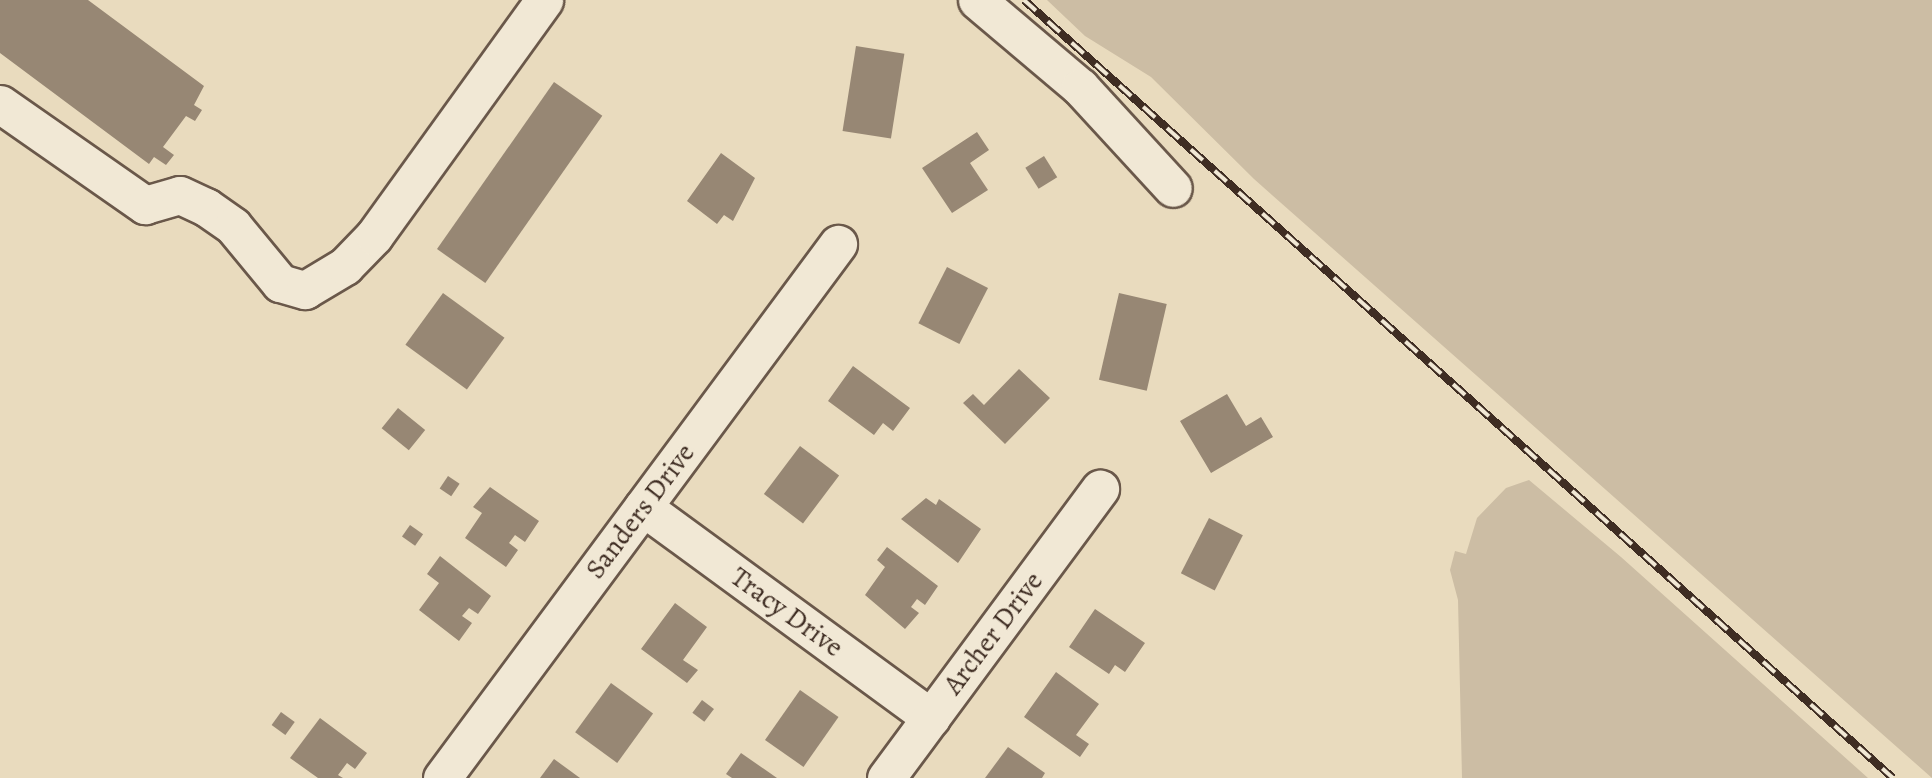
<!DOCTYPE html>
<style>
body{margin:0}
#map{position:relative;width:1932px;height:778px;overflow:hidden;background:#e9dbbe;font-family:Alegreya,serif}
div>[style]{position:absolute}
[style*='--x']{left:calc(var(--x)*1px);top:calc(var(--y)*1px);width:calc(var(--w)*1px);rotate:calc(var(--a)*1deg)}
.green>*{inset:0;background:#ccbda4}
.building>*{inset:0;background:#978774;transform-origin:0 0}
.roads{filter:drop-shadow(2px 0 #6a584a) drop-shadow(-2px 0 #6a584a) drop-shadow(0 2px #6a584a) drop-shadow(0 -2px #6a584a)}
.minor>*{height:37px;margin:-18.5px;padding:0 18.5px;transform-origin:18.5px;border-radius:18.5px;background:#f1e8d5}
.rail>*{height:8px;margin-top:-4px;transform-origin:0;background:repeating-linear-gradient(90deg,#f1e8d5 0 16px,#3f2d23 0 32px);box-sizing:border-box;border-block:2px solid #3f2d23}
span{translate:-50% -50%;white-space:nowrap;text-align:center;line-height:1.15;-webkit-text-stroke:5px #f1e8d5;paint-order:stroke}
.street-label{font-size:28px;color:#3f2d23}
</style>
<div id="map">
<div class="green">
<i style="clip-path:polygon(1047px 0,1932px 0,1932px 778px,1254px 179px,1151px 77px,1085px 36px)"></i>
<i style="clip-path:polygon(1529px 480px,1621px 557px,1868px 778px,1462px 778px,1458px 600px,1450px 570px,1455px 551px,1466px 554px,1477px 518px,1506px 488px)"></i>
</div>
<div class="building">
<i style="clip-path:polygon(0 0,88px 0,204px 86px,194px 105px,202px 110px,195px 121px,186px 116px,163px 147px,174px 155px,166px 165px,154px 157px,149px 164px,0 53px)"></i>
<i style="left:856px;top:46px;width:49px;height:86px;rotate:9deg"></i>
<i style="left:554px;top:82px;width:59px;height:204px;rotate:35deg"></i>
<i style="clip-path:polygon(977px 132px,989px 150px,970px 163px,988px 190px,952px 213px,922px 168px)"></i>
<i style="clip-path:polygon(721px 153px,755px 178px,733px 221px,724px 215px,717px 224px,687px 201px)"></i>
<i style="left:1044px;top:156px;width:25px;height:22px;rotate:58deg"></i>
<i style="left:947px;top:267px;width:46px;height:63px;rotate:27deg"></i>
<i style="left:443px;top:293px;width:76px;height:64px;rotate:36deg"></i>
<i style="left:1119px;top:293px;width:49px;height:89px;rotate:13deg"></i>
<i style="clip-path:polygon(853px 366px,910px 408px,893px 431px,883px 423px,874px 435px,828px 401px)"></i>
<i style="clip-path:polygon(1019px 369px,1050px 398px,1005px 444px,963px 403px,973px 394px,984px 405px)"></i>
<i style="clip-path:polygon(1227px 394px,1246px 426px,1261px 417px,1273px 437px,1211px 473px,1180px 421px)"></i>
<i style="left:398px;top:408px;width:35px;height:26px;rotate:39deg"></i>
<i style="left:800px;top:446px;width:49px;height:60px;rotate:37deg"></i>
<i style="left:448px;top:476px;width:14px;height:15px;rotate:34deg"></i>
<i style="clip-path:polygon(490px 487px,539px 521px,525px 542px,515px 535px,509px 543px,518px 550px,506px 567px,465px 538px,482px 513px,473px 507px)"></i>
<i style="clip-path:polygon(926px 498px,936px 505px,939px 499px,981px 529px,958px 563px,901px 519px)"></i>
<i style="left:1209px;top:518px;width:38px;height:62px;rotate:27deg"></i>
<i style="left:410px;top:525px;width:16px;height:14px;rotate:35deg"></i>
<i style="clip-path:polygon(887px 547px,938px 586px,925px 605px,917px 599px,911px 607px,919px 613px,905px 629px,865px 595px,885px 567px,877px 560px)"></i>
<i style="clip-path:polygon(440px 556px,491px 596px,478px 614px,469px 608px,462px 616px,472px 623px,459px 641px,419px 610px,439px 583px,427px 574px)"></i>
<i style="clip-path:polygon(675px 603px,707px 627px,683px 660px,698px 670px,687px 683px,641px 649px)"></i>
<i style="clip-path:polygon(1095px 609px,1145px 643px,1125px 672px,1115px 665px,1109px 674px,1069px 647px)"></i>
<i style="clip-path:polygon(1056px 672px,1099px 704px,1076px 735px,1089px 744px,1080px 757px,1024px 717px)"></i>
<i style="left:611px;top:683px;width:52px;height:61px;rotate:36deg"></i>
<i style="left:800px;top:690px;width:47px;height:61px;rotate:35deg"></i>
<i style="left:702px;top:700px;width:15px;height:16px;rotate:37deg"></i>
<i style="left:281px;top:712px;width:17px;height:16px;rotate:36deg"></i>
<i style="clip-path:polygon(320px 718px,367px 753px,355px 769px,347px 763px,338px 775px,343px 778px,318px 778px,290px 758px)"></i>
<i style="clip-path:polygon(1008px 747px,1045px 773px,1042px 778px,985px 778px)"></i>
<i style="clip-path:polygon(741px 753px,777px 778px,732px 778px,726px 774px)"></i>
<i style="clip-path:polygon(554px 759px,580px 778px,540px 778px)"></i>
</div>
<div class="roads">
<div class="minor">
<i style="--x:977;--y:0;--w:135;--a:40.2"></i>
<i style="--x:1080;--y:87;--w:137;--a:47.4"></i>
<i style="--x:0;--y:104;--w:177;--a:34.9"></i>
<i style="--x:145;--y:205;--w:36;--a:-16"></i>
<i style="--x:180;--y:195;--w:29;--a:25"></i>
<i style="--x:206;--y:207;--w:33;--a:35"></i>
<i style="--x:233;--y:226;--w:74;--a:50.5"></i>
<i style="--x:280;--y:283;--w:26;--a:16"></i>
<i style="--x:305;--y:290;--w:47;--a:-31"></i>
<i style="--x:345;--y:266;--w:42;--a:-46"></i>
<i style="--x:374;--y:236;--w:291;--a:-54.2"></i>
<i style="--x:643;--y:507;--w:357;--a:36.2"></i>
<i style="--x:442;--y:778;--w:665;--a:-53.44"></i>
<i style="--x:886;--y:778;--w:360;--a:-53.5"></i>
</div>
</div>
<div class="rail">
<i style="--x:1024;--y:0;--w:1166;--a:41.84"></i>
</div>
<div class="street-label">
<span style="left:640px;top:511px;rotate:-53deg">Sanders Drive</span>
<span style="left:787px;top:612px;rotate:36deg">Tracy Drive</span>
<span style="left:993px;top:633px;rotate:-53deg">Archer Drive</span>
</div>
</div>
